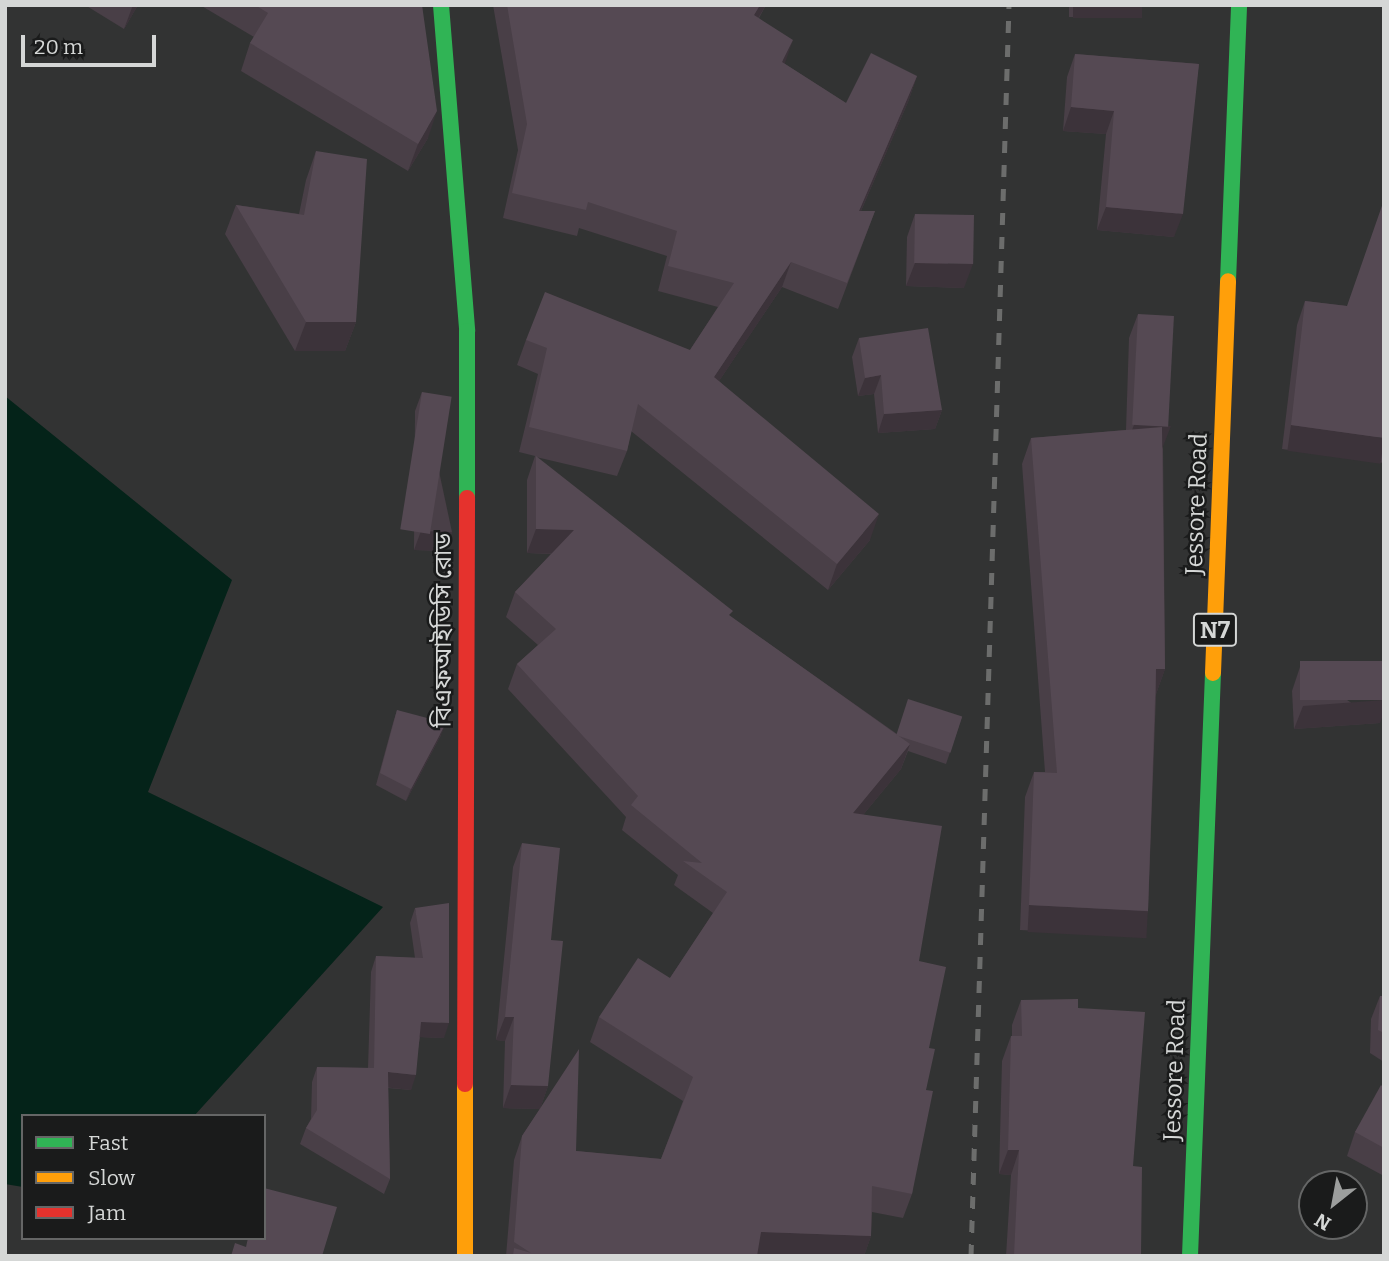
<!DOCTYPE html>
<meta charset="utf-8">
<style>
body{margin:0}
#map{position:relative;width:1389px;height:1261px;overflow:hidden;background:#323333;font-family:Bitter,"Noto Sans Bengali",serif}
div>[style]{position:absolute}
[style*='--x']{left:calc(var(--x)*1px);top:calc(var(--y)*1px);width:calc(var(--w)*1px);rotate:calc(var(--a)*1deg)}
.water>*{inset:0;background:#042319}
.fast>*{height:16px;margin:-8px;padding:0 8px;transform-origin:8px;border-radius:8px;background:#30b455}
.slow>*{height:16px;margin:-8px;padding:0 8px;transform-origin:8px;border-radius:8px;background:#ff9f0a}
.jam>*{height:16px;margin:-8px;padding:0 8px;transform-origin:8px;border-radius:8px;background:#e5322d}
.rail>*{height:5px;margin-top:-2.5px;transform-origin:0;background:repeating-linear-gradient(90deg,#6c6d6c 0 12px,transparent 0 24px)}
.wall>*{inset:0;background:#493f47;transform-origin:0 0}
.shaded-wall>*{inset:0;background:#3c333a;transform-origin:0 0}
.building>*{inset:0;background:#554953;transform-origin:0 0}
span{translate:-50% -50%;white-space:nowrap;text-align:center;line-height:1.15;-webkit-text-stroke:5px #1a1b1b;paint-order:stroke}
.shield-label span{padding:2px 5px;background:#1a1b1b;border:2px solid;border-radius:5px;-webkit-text-stroke-width:0}
.shield-label{font-size:23px;color:#d5d7d6;font-weight:700}
.street-label{font-size:24px;color:#d5d7d6}
.frame{position:absolute;inset:0;border:7px solid #d5d7d6;pointer-events:none}
.legend{position:absolute;left:21px;top:1114px;width:245px;height:126px;box-sizing:border-box;background:#1a1b1b;border:2px solid #656666;margin:0;padding:9px 12px;list-style:none;font-size:21px;color:#d5d7d6}
.legend li{display:flex;align-items:center;gap:14px;height:35px}
.legend b{width:35px;border:2px solid #656666}
.north{position:absolute;left:1298px;top:1170px;width:70px;height:70px;box-sizing:border-box;background:#1a1b1b;border:2px solid #656666;border-radius:50%;rotate:211deg;font-size:19px;font-weight:700;line-height:28px;text-align:center;color:#d5d7d6}
.north::after{content:'';display:block;margin:auto;width:24px;height:32px;background:#9c9e9d;clip-path:polygon(50% 0,100% 100%,50% 72%,0 100%)}
.scale{position:absolute;left:21px;top:35px;width:135px;height:32px;box-sizing:border-box;border:4px solid #d5d7d6;border-top:0;padding-left:9px;font-size:21px;line-height:24px;white-space:nowrap;color:#d5d7d6;-webkit-text-stroke:5px #1a1b1b;paint-order:stroke}
</style>
<div id="map">
<div class="water">
<i style="clip-path:polygon(5px 396px,232px 580px,148px 792px,383px 907px,194px 1116px,23px 1116px,23px 1187px,5px 1184px)"></i>
</div>
<div class="fast">
<i style="--x:441;--y:5;--w:327;--a:85.4"></i>
<i style="--x:467;--y:331;--w:167;--a:90"></i>
<i style="--x:1228;--y:281;--w:276;--a:-87.7"></i>
<i style="--x:1190;--y:1256;--w:583;--a:-87.74"></i>
</div>
<div class="slow">
<i style="--x:1213;--y:673;--w:392;--a:-87.8"></i>
<i style="--x:465;--y:1256;--w:172;--a:-90"></i>
</div>
<div class="jam">
<i style="--x:465;--y:1084;--w:586;--a:-89.8"></i>
</div>
<div class="rail">
<i style="--x:971;--y:1256;--w:1252;--a:-88.26"></i>
</div>
<div class="wall">
<i style="clip-path:polygon(85px 5px,138px 5px,124px 29px)"></i>
<i style="clip-path:polygon(200px 5px,422px 5px,428px 138px,408px 171px,241px 71px,250px 43px,254px 37px)"></i>
<i style="clip-path:polygon(493px 5px,766px 5px,759px 18px,785px 64px,846px 103px,917px 76px,908px 102px,861px 211px,875px 211px,838px 309px,782px 287px,719px 381px,870px 540px,828px 590px,631px 431px,627px 451px,617px 476px,536px 457px,731px 617px,897px 734px,962px 717px,946px 764px,908px 751px,901px 769px,863px 815px,919px 961px,929px 1048px,926px 1090px,912px 1194px,903px 1218px,872px 1212px,871px 1236px,864px 1256px,506px 1256px,514px 1160px,522px 1136px,540px 1109px,503px 1108px,505px 1041px,496px 1040px,513px 867px,522px 843px,551px 940px,548px 1086px,540px 1109px,576px 1151px,661px 1159px,683px 1101px,590px 1042px,599px 1017px,670px 978px,713px 913px,674px 885px,678px 875px,622px 830px,626px 817px,508px 689px,517px 664px,538px 645px,506px 617px,515px 592px,551px 554px,527px 553px,527px 480px,535px 456px,519px 452px,538px 374px,517px 365px,526px 340px,690px 350px,718px 307px,658px 291px,667px 256px,579px 228px,577px 236px,503px 218px,518px 150px)"></i>
<i style="left:1069px;top:5px;width:73px;height:12px"></i>
<i style="clip-path:polygon(1075px 54px,1199px 64px,1174px 237px,1097px 230px,1106px 134px,1063px 131px,1067px 77px)"></i>
<i style="clip-path:polygon(316px 151px,356px 322px,345px 351px,295px 351px,225px 234px,236px 205px,299px 214px,306px 180px)"></i>
<i style="clip-path:polygon(915px 214px,964px 288px,906px 286px,907px 237px)"></i>
<i style="clip-path:polygon(1305px 301px,1347px 306px,1384px 463px,1282px 449px,1297px 325px)"></i>
<i style="clip-path:polygon(1138px 314px,1163px 447px,1165px 669px,1156px 694px,1148px 911px,1138px 936px,1020px 930px,1025px 797px,1034px 772px,1045px 772px,1022px 464px,1031px 438px,1126px 430px,1129px 338px)"></i>
<i style="clip-path:polygon(859px 338px,942px 410px,935px 429px,878px 433px,874px 394px,858px 396px,852px 357px)"></i>
<i style="clip-path:polygon(422px 392px,452px 532px,445px 551px,414px 550px,415px 411px)"></i>
<i style="clip-path:polygon(1300px 667px,1380px 723px,1294px 729px,1292px 691px)"></i>
<i style="clip-path:polygon(397px 710px,441px 735px,406px 801px,376px 785px,393px 723px)"></i>
<i style="clip-path:polygon(415px 908px,444px 1038px,420px 1037px,411px 1090px,388px 1088px,390px 1179px,384px 1194px,300px 1144px,306px 1128px,311px 1119px,312px 1082px,317px 1067px,368px 1068px,371px 972px,376px 956px,415px 958px,410px 923px)"></i>
<i style="clip-path:polygon(1380px 996px,1384px 996px,1384px 1062px,1370px 1053px,1371px 1019px)"></i>
<i style="clip-path:polygon(1021px 1000px,1078px 1008px,1133px 1166px,1141px 1256px,1006px 1256px,1011px 1175px,999px 1174px,1002px 1061px,1011px 1036px,1012px 1036px,1012px 1025px)"></i>
<i style="clip-path:polygon(1384px 1088px,1384px 1176px,1347px 1156px,1355px 1132px)"></i>
</div>
<div class="shaded-wall">
<i style="clip-path:polygon(133px 5px,138px 5px,124px 29px)"></i>
<i style="clip-path:polygon(760px 5px,766px 5px,745px 40px,754px 15px)"></i>
<i style="left:1073px;top:5px;width:69px;height:13px"></i>
<i style="clip-path:polygon(793px 40px,784px 66px,782px 62px)"></i>
<i style="clip-path:polygon(917px 76px,908px 102px,850px 236px,859px 211px)"></i>
<i style="clip-path:polygon(1071px 107px,1114px 111px,1106px 134px,1063px 131px)"></i>
<i style="clip-path:polygon(437px 111px,428px 138px,408px 171px,418px 144px)"></i>
<i style="clip-path:polygon(1106px 207px,1183px 214px,1174px 237px,1097px 230px)"></i>
<i style="clip-path:polygon(791px 262px,782px 287px,705px 402px,714px 377px)"></i>
<i style="clip-path:polygon(915px 263px,973px 264px,964px 288px,906px 286px)"></i>
<i style="clip-path:polygon(306px 322px,356px 322px,345px 351px,295px 351px)"></i>
<i style="clip-path:polygon(881px 375px,874px 394px,858px 396px,865px 378px)"></i>
<i style="clip-path:polygon(942px 410px,935px 429px,878px 433px,884px 414px)"></i>
<i style="clip-path:polygon(1134px 425px,1171px 426px,1162px 449px,1125px 448px)"></i>
<i style="left:1291px;top:425px;width:94px;height:26px;rotate:8deg"></i>
<i style="clip-path:polygon(879px 514px,870px 540px,828px 590px,837px 564px)"></i>
<i style="clip-path:polygon(536px 529px,574px 530px,565px 554px,527px 553px)"></i>
<i style="clip-path:polygon(421px 531px,452px 532px,445px 551px,414px 550px)"></i>
<i style="clip-path:polygon(1156px 669px,1165px 669px,1156px 694px)"></i>
<i style="clip-path:polygon(1384px 700px,1384px 713px,1380px 723px,1294px 729px,1303px 706px)"></i>
<i style="clip-path:polygon(446px 723px,441px 735px,406px 801px,411px 789px)"></i>
<i style="clip-path:polygon(910px 744px,901px 769px,844px 838px,853px 813px)"></i>
<i style="left:1029px;top:905px;width:119px;height:27px;rotate:3deg"></i>
<i style="clip-path:polygon(505px 1017px,514px 1017px,505px 1041px,496px 1040px)"></i>
<i style="clip-path:polygon(421px 1022px,449px 1023px,444px 1038px,415px 1037px)"></i>
<i style="clip-path:polygon(388px 1072px,416px 1075px,411px 1090px,383px 1087px)"></i>
<i style="clip-path:polygon(511px 1085px,548px 1086px,540px 1109px,503px 1108px)"></i>
<i style="clip-path:polygon(1008px 1150px,1019px 1150px,1011px 1175px,999px 1174px)"></i>
<i style="clip-path:polygon(761px 1232px,871px 1236px,864px 1256px,752px 1256px)"></i>
</div>
<div class="building">
<i style="clip-path:polygon(255px 5px,422px 5px,437px 111px,418px 144px,250px 43px,268px 13px)"></i>
<i style="clip-path:polygon(507px 5px,760px 5px,754px 15px,793px 40px,782px 62px,846px 103px,871px 53px,917px 76px,859px 211px,875px 211px,847px 283px,791px 262px,714px 377px,879px 514px,837px 564px,638px 404px,627px 451px,529px 427px,547px 348px,526px 340px,545px 292px,690px 350px,734px 283px,668px 266px,677px 231px,588px 202px,586px 210px,512px 193px,527px 124px)"></i>
<i style="clip-path:polygon(1075px 54px,1199px 64px,1183px 214px,1106px 207px,1114px 111px,1071px 107px)"></i>
<i style="clip-path:polygon(316px 151px,367px 159px,356px 322px,306px 322px,236px 205px,304px 215px)"></i>
<i style="clip-path:polygon(1384px 200px,1384px 438px,1291px 425px,1305px 301px,1347px 306px)"></i>
<i style="left:915px;top:214px;width:59px;height:49px;rotate:1deg"></i>
<i style="left:1138px;top:314px;width:36px;height:111px;rotate:3deg"></i>
<i style="clip-path:polygon(928px 328px,942px 410px,884px 414px,881px 375px,865px 378px,859px 338px)"></i>
<i style="left:422px;top:392px;width:30px;height:139px;rotate:9deg"></i>
<i style="clip-path:polygon(1162px 427px,1165px 669px,1156px 669px,1148px 911px,1029px 905px,1034px 772px,1057px 773px,1031px 438px)"></i>
<i style="clip-path:polygon(536px 456px,733px 611px,729px 615px,910px 744px,853px 813px,942px 826px,919px 961px,946px 967px,929px 1048px,935px 1049px,926px 1090px,933px 1091px,912px 1194px,872px 1186px,871px 1236px,761px 1232px,757px 1256px,513px 1256px,514px 1248px,531px 1253px,514px 1242px,522px 1136px,579px 1049px,576px 1151px,661px 1159px,693px 1077px,599px 1017px,638px 958px,670px 978px,727px 892px,683px 861px,702px 863px,631px 805px,638px 796px,517px 664px,556px 629px,515px 592px,574px 530px,536px 529px)"></i>
<i style="left:1384px;top:661px;width:39px;height:84px;rotate:90deg"></i>
<i style="left:908px;top:699px;width:57px;height:38px;rotate:18deg"></i>
<i style="clip-path:polygon(397px 710px,446px 723px,411px 789px,380px 773px)"></i>
<i style="clip-path:polygon(522px 843px,560px 848px,551px 940px,563px 941px,548px 1086px,511px 1085px,514px 1017px,505px 1017px)"></i>
<i style="clip-path:polygon(449px 903px,449px 1023px,421px 1022px,416px 1075px,388px 1072px,390px 1179px,306px 1128px,317px 1110px,317px 1067px,374px 1068px,376px 956px,423px 958px,415px 908px)"></i>
<i style="clip-path:polygon(1380px 996px,1384px 996px,1384px 1033px,1378px 1030px)"></i>
<i style="clip-path:polygon(1078px 999px,1078px 1008px,1145px 1012px,1133px 1166px,1142px 1167px,1141px 1256px,1014px 1255px,1019px 1150px,1008px 1150px,1011px 1036px,1022px 1036px,1021px 1000px)"></i>
<i style="clip-path:polygon(1381px 1085px,1384px 1088px,1384px 1148px,1355px 1132px)"></i>
<i style="clip-path:polygon(264px 1188px,337px 1207px,322px 1256px,231px 1256px,235px 1243px,246px 1247px,248px 1238px,264px 1238px)"></i>
</div>
<div class="shield-label">
<span style="left:1215px;top:630px">N7</span>
</div>
<div class="street-label">
<span style="left:1197px;top:504px;rotate:-88deg">Jessore Road</span>
<span style="left:444px;top:630px;rotate:-90deg">বিএফআইডিসি রোড</span>
<span style="left:1175px;top:1070px;rotate:-88deg">Jessore Road</span>
</div>
<div class="frame"></div>
<ul class="legend">
<li><b style="height:9px;background:#30b455"></b>Fast</li>
<li><b style="height:9px;background:#ff9f0a"></b>Slow</li>
<li><b style="height:9px;background:#e5322d"></b>Jam</li>
</ul>
<div class="north">N</div>
<div class="scale">20 m</div>
</div>
